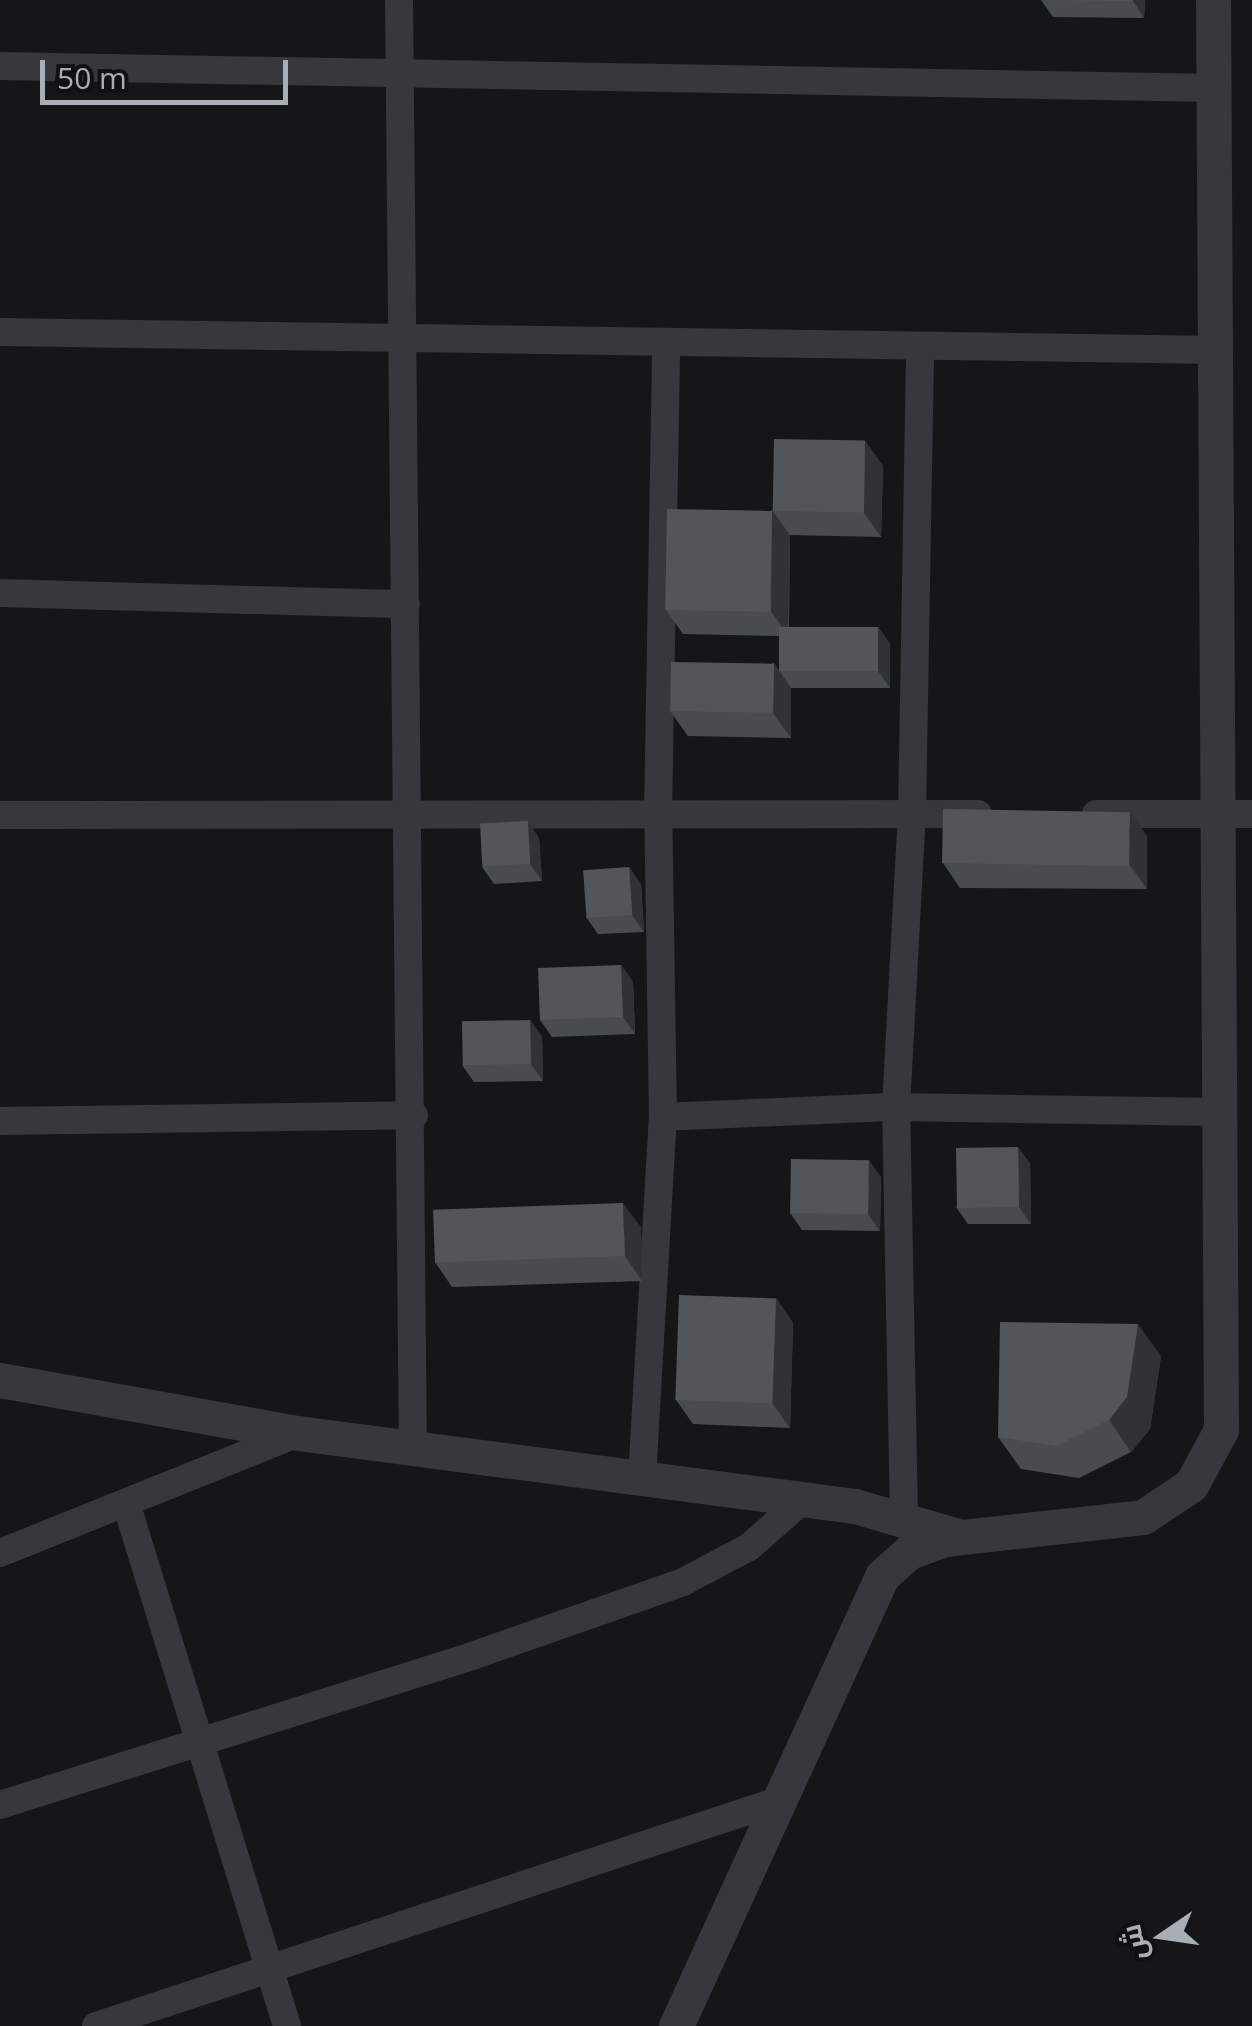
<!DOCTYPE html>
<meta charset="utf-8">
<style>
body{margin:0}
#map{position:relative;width:1252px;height:2026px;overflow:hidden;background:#161618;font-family:"Open Sans",Cairo,sans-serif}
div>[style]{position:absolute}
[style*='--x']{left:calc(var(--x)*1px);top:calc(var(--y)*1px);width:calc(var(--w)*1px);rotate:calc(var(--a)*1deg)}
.minor>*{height:28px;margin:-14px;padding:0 14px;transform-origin:14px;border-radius:14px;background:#36383d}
.tertiary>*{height:35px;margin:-17.5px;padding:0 17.5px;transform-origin:17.5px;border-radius:17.5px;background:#36383d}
.wall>*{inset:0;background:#484b50}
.shaded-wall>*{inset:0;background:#303235}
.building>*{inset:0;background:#52565b;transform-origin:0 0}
span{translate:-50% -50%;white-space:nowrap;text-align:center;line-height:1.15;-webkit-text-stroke:10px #111113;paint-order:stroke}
.north{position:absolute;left:1112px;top:1886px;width:100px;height:100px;-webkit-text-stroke:8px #111113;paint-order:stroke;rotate:257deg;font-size:28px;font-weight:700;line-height:40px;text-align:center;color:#a7aeb8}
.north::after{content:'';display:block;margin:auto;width:35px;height:45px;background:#a7aeb8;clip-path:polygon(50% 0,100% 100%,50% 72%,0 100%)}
.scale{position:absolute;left:40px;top:60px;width:248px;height:45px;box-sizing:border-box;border:5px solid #a7aeb8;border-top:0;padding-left:12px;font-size:30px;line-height:35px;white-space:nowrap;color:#a7aeb8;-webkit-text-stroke:8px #111113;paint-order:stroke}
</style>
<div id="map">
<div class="minor">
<i style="--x:399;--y:0;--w:1449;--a:89.45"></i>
<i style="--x:0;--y:66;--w:1215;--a:1.04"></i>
<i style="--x:0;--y:332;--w:1218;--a:0.85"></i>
<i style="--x:0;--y:593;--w:406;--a:1.6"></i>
<i style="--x:1096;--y:814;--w:156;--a:0"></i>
<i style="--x:0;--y:815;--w:978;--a:-0.06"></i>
<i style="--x:663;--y:1117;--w:233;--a:-2.5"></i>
<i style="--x:896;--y:1107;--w:326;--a:0.9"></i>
<i style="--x:0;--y:1121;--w:414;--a:-0.8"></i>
<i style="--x:642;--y:1479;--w:363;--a:-86.7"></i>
<i style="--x:663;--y:1117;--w:302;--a:-90.9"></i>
<i style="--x:658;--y:815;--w:473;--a:-89"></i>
<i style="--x:127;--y:1506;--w:544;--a:72.9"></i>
<i style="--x:904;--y:1518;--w:411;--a:-91.1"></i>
<i style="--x:896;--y:1107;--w:293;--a:-86.9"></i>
<i style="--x:912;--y:814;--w:468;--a:-89"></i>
<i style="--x:0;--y:1553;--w:321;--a:-21.9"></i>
<i style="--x:0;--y:1805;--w:495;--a:-17.5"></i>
<i style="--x:472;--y:1656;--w:224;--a:-19.3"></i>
<i style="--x:683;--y:1582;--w:75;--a:-27.9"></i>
<i style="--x:749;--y:1547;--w:74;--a:-41.2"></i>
<i style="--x:96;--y:2026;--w:721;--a:-18.26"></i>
</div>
<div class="tertiary">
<i style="--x:0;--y:1380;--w:303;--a:10.1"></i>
<i style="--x:298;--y:1433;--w:562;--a:7.47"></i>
<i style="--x:855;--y:1506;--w:110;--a:16.3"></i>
<i style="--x:676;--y:2026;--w:495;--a:-65.4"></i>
<i style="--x:882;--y:1576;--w:36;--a:-42"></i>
<i style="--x:909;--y:1552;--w:37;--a:-20"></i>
<i style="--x:944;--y:1539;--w:200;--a:-6.3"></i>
<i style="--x:1143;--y:1517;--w:58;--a:-33.7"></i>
<i style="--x:1191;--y:1485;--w:63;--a:-61.4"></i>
<i style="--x:1221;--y:1430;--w:1430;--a:-90.32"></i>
</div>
<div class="wall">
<i style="clip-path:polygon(1041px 0,1145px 0,1144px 18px,1053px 17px)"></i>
<i style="clip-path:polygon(865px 441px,883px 466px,881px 537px,790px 535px,789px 627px,878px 627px,890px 644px,890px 688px,791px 688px,791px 738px,688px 736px,670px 711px,774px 663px,779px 671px,779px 636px,683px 634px,666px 610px,772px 510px)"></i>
<i style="clip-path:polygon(1147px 836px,1147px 889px,960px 888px,943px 863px)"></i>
<i style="clip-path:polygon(539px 838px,542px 881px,494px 884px,482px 867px)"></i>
<i style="clip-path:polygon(629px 867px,641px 884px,644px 932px,598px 934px,586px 917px)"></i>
<i style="clip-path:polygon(621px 965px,633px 982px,635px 1034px,552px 1037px,540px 1020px)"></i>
<i style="clip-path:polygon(530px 1020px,542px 1037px,543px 1081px,474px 1082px,462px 1065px)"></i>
<i style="clip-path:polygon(1018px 1147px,1030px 1164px,1031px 1224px,968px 1224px,956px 1207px)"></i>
<i style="clip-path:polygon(881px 1177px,880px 1231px,802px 1230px,790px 1213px)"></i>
<i style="clip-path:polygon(641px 1227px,642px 1281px,452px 1287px,435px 1262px)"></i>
<i style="clip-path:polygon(776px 1298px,793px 1323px,790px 1428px,693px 1424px,676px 1400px)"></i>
<i style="clip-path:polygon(1161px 1356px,1150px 1429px,1131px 1452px,1079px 1478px,1021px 1469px,998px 1437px)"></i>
</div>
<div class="shaded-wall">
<i style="clip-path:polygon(1133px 0,1145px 0,1144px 18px,1133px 1px)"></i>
<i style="clip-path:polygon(865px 441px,883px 466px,881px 537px,864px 513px)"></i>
<i style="clip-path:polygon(772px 510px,790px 535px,788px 636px,771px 611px)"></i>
<i style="clip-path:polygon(878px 627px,890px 644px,890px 688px,878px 671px)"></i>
<i style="clip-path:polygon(774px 663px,791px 688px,791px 738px,773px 713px)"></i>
<i style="clip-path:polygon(1130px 811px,1147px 836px,1147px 889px,1129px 864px)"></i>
<i style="clip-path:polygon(528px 821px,539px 838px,542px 881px,530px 864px)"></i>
<i style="clip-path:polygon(629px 867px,641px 884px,644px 932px,632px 915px)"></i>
<i style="clip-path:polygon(621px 965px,633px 982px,635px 1034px,623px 1017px)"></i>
<i style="clip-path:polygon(530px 1020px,542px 1037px,543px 1081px,531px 1064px)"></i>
<i style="clip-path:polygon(1018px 1147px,1030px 1164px,1031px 1224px,1019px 1207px)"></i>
<i style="clip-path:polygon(869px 1160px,881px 1177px,880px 1231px,868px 1214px)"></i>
<i style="clip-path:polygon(623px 1203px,641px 1227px,642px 1281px,625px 1256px)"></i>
<i style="clip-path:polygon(776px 1298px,793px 1323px,790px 1428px,772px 1403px)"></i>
<i style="clip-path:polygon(1138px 1324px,1161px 1356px,1150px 1429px,1131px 1452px,1109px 1420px)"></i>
</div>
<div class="building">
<i style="clip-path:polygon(1041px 0,1133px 0,1133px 1px)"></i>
<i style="left:774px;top:439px;width:91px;height:72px;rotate:1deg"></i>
<i style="left:667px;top:509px;width:105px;height:101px;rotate:1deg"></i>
<i style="left:779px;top:627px;width:99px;height:44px"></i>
<i style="left:671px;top:662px;width:103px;height:49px;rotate:1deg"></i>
<i style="left:943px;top:809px;width:187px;height:54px;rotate:1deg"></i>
<i style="left:528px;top:821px;width:43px;height:48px;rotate:87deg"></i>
<i style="left:629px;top:867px;width:48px;height:46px;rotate:86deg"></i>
<i style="left:621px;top:965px;width:52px;height:83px;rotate:88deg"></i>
<i style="left:530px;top:1020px;width:44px;height:68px;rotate:89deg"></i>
<i style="left:1018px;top:1147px;width:60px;height:62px;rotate:89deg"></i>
<i style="left:791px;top:1159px;width:78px;height:54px;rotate:1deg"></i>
<i style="left:623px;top:1203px;width:53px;height:190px;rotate:88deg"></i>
<i style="left:679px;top:1295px;width:97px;height:105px;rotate:2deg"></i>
<i style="clip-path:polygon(1000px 1322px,1138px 1324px,1127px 1397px,1109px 1420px,1056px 1446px,998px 1437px)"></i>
</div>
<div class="north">ش</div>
<div class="scale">50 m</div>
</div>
